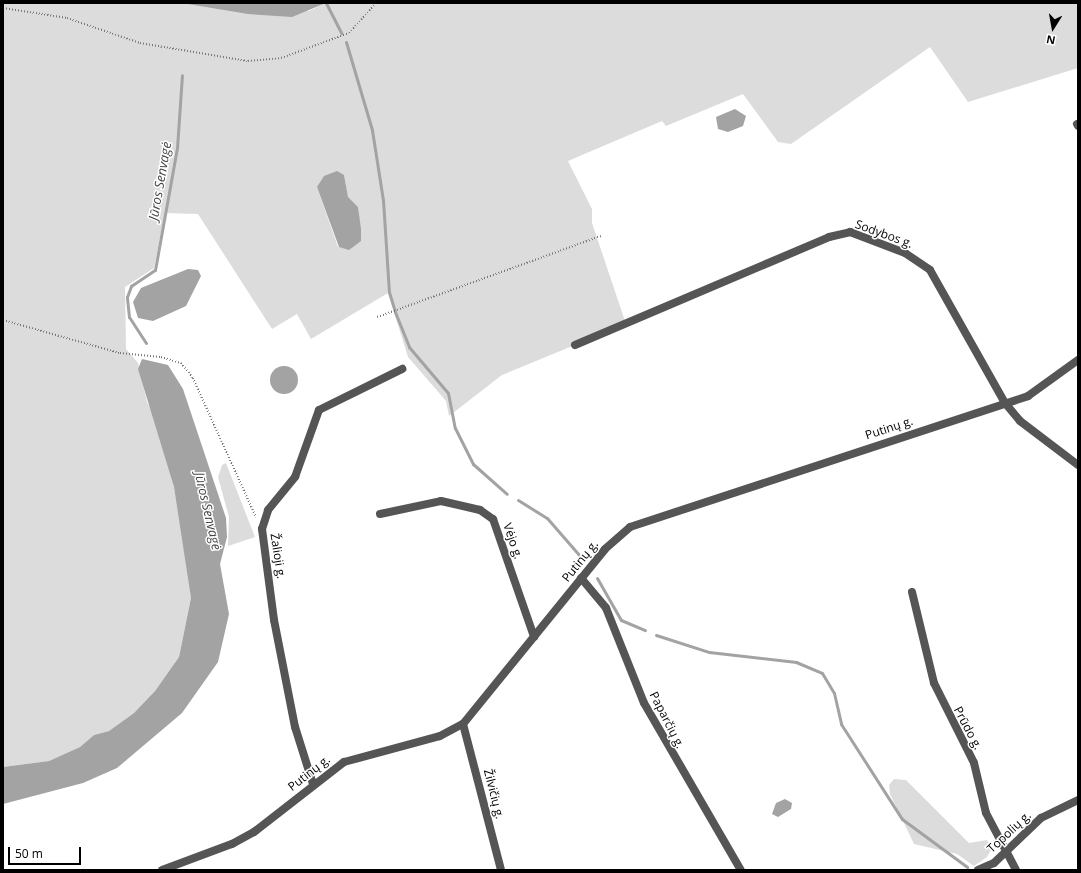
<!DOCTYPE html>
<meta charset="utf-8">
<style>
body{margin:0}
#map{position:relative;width:1081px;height:873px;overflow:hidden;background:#fff;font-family:"Open Sans",sans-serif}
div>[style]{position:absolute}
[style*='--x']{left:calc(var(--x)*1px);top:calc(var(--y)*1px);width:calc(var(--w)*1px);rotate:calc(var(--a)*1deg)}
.green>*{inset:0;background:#dcdcdc}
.water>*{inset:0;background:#a3a3a3}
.round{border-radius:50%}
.stream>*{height:3px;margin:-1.5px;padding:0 1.5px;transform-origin:1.5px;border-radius:1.5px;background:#a3a3a3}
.path>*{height:1.5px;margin-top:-0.75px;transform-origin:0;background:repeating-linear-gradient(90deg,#777 0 1px,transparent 0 3px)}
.street>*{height:8px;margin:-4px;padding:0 4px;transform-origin:4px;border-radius:4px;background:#555}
span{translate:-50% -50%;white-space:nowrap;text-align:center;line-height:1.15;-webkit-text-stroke:3px #fff;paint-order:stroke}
.street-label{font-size:12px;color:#000}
.water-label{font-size:13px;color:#444;font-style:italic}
.frame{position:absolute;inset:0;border:4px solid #000;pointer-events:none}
.north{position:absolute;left:1033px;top:8px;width:40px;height:40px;-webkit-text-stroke:3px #fff;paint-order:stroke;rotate:191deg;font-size:11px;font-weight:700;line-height:16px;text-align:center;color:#000}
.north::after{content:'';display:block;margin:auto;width:14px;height:18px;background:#000;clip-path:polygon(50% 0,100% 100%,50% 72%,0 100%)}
.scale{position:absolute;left:8px;top:847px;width:73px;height:18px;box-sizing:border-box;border:2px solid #000;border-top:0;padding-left:5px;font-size:12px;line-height:14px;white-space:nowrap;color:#000;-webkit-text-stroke:3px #fff;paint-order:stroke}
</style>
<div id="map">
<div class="green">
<i style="clip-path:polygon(evenodd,3px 3px,182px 3px,309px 11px,326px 3px,1078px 3px,1078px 68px,968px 102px,930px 47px,791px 144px,778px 142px,743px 94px,666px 126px,662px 121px,568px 161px,592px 209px,592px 223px,626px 324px,502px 375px,449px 416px,446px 401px,408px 357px,388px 293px,311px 339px,297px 314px,272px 329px,198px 214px,165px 213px,154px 268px,125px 287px,126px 349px,138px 363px,147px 402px,155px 418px,174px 487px,184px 542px,191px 598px,179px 657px,155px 691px,134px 713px,109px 731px,94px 735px,80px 747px,49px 761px,3px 767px,3px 3px,344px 175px,348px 198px,358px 207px,361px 241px,338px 247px,317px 187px,344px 175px)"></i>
<i style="clip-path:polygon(226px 463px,255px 537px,228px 546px,229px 517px,218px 477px,222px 465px)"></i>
<i style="clip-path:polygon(894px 779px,906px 780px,969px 843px,987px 840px,992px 848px,987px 857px,974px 866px,957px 854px,914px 844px,890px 794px,889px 785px)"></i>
</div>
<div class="water">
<i style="clip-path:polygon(182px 3px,326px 3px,292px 17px,248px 14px)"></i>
<i style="clip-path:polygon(735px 109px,746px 116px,743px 126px,728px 132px,718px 129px,716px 117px)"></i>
<i style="clip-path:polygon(337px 171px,344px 175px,348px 197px,358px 207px,361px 229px,361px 241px,349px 250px,339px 247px,317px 187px,324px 176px)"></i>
<i style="clip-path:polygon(188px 269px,198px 270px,201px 276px,186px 306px,153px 321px,138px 318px,133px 302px,141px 288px)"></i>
<i style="clip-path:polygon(142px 359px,168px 365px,183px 389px,226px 518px,227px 537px,220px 564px,229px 614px,218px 662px,182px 713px,117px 768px,83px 783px,3px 804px,3px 767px,49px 761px,80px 747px,94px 735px,109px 731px,134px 713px,155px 691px,179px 657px,191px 598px,174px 487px,138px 369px)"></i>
<i class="round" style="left:270px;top:366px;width:28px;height:28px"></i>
<i style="clip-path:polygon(785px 799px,792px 803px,791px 809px,778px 817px,772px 814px,776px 803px)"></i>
</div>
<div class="stream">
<i style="--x:326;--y:3;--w:34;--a:63"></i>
<i style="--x:346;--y:42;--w:92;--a:73.5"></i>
<i style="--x:372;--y:130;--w:71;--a:81.1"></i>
<i style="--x:383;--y:200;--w:92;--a:86.3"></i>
<i style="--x:389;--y:292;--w:21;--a:73"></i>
<i style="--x:395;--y:312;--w:38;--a:68"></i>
<i style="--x:409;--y:347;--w:60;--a:49.7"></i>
<i style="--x:448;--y:393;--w:36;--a:79"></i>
<i style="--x:455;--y:428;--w:40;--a:63.4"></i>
<i style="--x:473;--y:464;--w:45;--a:41.4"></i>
<i style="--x:146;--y:343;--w:31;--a:-123"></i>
<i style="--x:129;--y:317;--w:20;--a:-96"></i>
<i style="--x:127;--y:297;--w:12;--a:-70"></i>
<i style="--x:131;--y:286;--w:29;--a:-34"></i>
<i style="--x:155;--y:270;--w:124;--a:-79.8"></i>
<i style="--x:177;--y:148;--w:73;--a:-86.1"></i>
<i style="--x:518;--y:500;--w:34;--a:32"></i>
<i style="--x:547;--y:518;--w:50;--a:49"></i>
<i style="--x:597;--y:578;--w:48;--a:60.3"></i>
<i style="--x:621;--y:620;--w:26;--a:23"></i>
<i style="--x:656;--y:635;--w:56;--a:17.8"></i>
<i style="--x:709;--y:652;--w:88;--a:6.6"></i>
<i style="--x:796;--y:662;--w:28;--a:23"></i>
<i style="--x:822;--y:673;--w:23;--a:59"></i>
<i style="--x:834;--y:693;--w:32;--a:77"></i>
<i style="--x:841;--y:724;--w:113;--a:57.3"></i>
<i style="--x:902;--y:819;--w:81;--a:36.4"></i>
</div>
<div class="path">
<i style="--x:3;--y:8;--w:65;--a:8.9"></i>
<i style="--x:67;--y:18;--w:77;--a:18.9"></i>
<i style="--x:140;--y:43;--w:109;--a:9.5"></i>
<i style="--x:248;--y:61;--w:33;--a:-5"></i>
<i style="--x:281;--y:58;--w:72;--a:-20.2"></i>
<i style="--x:349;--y:33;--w:40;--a:-48"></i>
<i style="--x:377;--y:317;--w:238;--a:-19.9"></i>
<i style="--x:3;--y:320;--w:122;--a:15.8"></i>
<i style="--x:120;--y:353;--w:41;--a:5.6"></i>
<i style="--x:161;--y:357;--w:21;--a:17"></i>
<i style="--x:181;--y:363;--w:19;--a:51"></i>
<i style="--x:193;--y:378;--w:153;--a:65.6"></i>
</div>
<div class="street">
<i style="--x:1077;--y:124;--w:2;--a:63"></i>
<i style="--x:575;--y:345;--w:276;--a:-23"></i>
<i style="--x:829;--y:237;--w:22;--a:-13"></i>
<i style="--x:850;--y:232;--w:59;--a:20.9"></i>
<i style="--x:905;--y:253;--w:30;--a:34"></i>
<i style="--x:930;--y:270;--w:153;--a:60.6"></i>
<i style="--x:1005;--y:403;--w:23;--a:50"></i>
<i style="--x:1020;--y:421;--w:73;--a:37.2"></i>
<i style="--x:380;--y:514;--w:62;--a:-12"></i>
<i style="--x:441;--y:501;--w:40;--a:13"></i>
<i style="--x:480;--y:510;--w:16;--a:35"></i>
<i style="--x:493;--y:519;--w:125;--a:70.8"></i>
<i style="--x:581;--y:578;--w:39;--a:50"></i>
<i style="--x:606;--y:608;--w:102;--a:68.2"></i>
<i style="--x:644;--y:703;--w:193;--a:59.9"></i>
<i style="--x:912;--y:592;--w:94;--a:76.4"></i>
<i style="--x:934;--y:683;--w:89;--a:63.4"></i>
<i style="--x:974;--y:763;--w:51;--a:76.5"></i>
<i style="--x:986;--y:813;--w:64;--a:62.2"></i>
<i style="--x:463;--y:724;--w:151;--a:75.4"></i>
<i style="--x:313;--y:784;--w:60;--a:-107.5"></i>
<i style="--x:295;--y:727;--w:109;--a:-101.1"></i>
<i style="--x:274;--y:620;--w:92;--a:-97.5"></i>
<i style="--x:262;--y:529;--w:20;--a:-72"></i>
<i style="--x:268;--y:510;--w:43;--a:-50.7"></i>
<i style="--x:295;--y:477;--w:71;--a:-70.3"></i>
<i style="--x:319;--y:410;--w:93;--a:-26.3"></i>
<i style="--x:162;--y:870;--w:75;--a:-20.4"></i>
<i style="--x:232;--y:844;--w:25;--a:-29"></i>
<i style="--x:254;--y:832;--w:114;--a:-37.9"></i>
<i style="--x:344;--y:762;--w:99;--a:-15.2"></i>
<i style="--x:440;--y:736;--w:26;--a:-28"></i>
<i style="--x:463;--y:724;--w:225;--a:-50.9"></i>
<i style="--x:605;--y:549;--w:33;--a:-41"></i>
<i style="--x:630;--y:527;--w:419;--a:-18.2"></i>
<i style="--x:1028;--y:396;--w:62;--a:-35.8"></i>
<i style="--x:978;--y:870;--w:17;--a:-24"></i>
<i style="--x:994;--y:863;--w:65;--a:-43.8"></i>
<i style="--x:1041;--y:818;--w:41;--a:-25.9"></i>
</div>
<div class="street-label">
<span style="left:884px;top:234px;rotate:20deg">Sodybos g.</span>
<span style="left:889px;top:428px;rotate:-18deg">Putinų g.</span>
<span style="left:513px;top:541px;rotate:71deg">Vėjo g.</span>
<span style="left:278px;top:556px;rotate:81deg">Žalioji g.</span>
<span style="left:580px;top:561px;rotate:-51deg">Putinų g.</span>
<span style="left:667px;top:720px;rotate:63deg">Paparčių g.</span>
<span style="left:968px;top:728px;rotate:62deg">Prūdo g.</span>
<span style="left:309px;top:773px;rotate:-38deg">Putinų g.</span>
<span style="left:494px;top:794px;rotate:76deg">Žilvičių g.</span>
<span style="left:1009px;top:832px;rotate:-43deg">Topolių g.</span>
</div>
<div class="water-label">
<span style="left:160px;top:181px;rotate:-80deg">Jūros Senvagė</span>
<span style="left:208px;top:511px;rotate:77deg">Jūros Senvagė</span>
</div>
<div class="frame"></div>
<div class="north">N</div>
<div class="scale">50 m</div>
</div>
